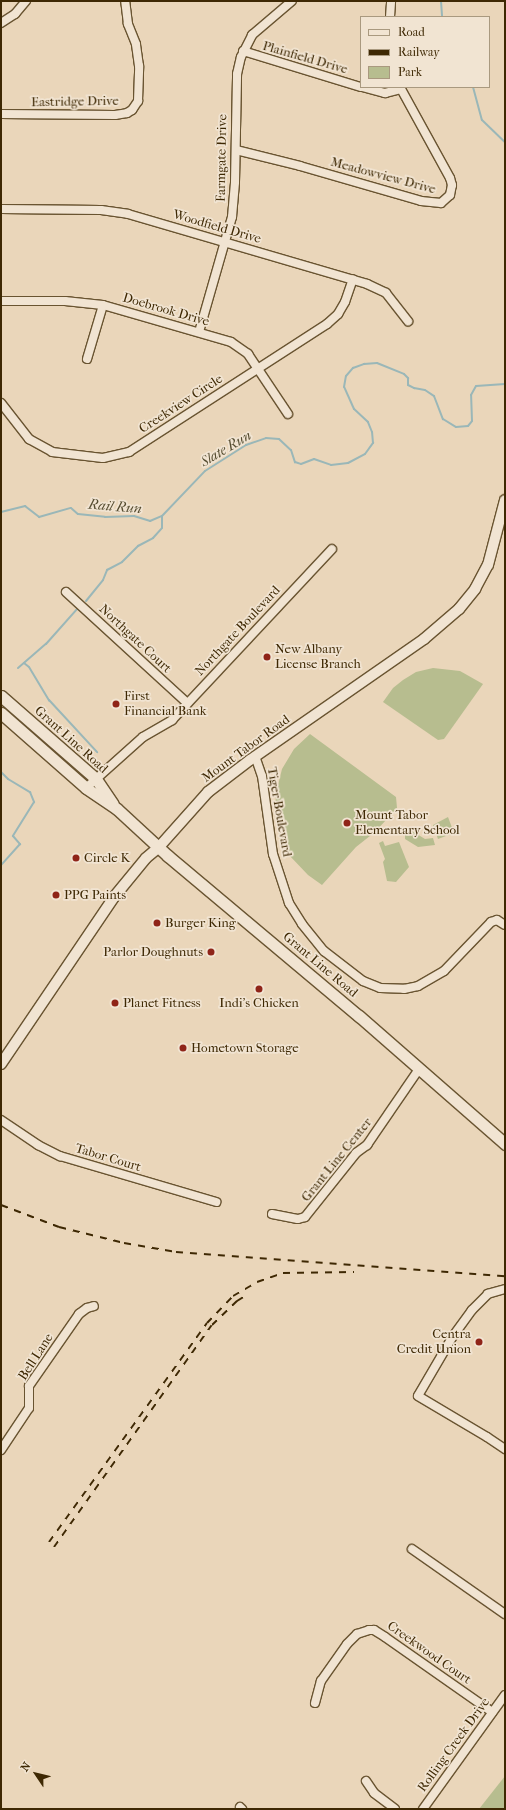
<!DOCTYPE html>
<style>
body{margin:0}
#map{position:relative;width:506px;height:1810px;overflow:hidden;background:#ead6ba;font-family:"IM FELL French Canon",serif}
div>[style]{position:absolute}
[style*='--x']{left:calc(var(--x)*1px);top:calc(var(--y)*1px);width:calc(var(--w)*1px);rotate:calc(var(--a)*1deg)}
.green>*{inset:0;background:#b7bd8f}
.stream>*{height:2px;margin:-1px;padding:0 1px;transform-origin:1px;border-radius:1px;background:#9ab7b8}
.roads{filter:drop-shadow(1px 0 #695431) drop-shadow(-1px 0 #695431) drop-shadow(0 1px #695431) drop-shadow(0 -1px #695431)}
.minor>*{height:8px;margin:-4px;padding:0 4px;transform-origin:4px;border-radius:4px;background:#f1e4d2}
.tertiary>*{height:10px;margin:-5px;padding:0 5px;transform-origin:5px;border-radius:5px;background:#f1e4d2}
.secondary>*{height:11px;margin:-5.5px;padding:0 5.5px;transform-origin:5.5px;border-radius:5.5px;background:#f1e4d2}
.rail>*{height:2px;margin-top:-1px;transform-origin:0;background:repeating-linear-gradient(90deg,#3e2803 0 7px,transparent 0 14px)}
.dots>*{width:11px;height:11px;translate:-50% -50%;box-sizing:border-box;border:2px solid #f1e4d2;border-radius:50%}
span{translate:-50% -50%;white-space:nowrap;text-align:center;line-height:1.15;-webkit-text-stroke:3.5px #f1e4d2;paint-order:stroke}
.street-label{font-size:13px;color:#3e2803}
.poi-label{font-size:13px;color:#3e2803}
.left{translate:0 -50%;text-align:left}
.right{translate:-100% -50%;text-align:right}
.water-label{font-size:14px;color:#554c30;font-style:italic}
.frame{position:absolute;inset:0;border:2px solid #3e2803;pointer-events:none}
.legend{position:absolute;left:360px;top:16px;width:130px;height:72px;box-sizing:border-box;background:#f1e4d2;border:1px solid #a9997f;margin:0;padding:5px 7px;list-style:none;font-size:12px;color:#3e2803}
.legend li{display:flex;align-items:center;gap:8px;height:20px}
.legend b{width:20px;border:1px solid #a9997f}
.north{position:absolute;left:16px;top:1754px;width:40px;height:40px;-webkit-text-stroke:3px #f1e4d2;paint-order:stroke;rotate:305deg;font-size:11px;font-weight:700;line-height:16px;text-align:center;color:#3e2803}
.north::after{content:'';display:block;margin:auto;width:14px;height:18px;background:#3e2803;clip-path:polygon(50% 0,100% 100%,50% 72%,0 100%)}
</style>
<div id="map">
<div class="green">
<i style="clip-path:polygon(433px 668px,460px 671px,483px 684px,444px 739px,438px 740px,383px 702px,393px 688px,403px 680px,416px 672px)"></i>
<i style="clip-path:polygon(310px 734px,396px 797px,397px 808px,375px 832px,356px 847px,322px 885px,308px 875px,289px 855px,280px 837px,275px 813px,276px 793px,282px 769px,294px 749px)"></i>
<i style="clip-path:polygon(448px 817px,454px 833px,438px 839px,433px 825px)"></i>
<i style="clip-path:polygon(407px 831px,412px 831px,425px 839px,433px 838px,435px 845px,418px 847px,405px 839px,405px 834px)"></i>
<i style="clip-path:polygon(383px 841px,385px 846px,399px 842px,409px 867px,396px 882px,387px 881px,383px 862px,385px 859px,379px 843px)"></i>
<i style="clip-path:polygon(505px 1776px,505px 1809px,479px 1809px)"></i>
</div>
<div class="stream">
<i style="--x:441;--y:1;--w:16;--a:86"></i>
<i style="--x:473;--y:87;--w:34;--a:75"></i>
<i style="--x:482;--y:120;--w:32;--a:44"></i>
<i style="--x:1;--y:512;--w:25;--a:-14"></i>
<i style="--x:25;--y:506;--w:18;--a:38"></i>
<i style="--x:39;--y:517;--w:33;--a:-16"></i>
<i style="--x:71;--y:508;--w:9;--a:41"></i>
<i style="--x:78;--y:514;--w:27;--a:6"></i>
<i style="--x:105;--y:517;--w:29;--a:-2"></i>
<i style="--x:134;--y:516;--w:17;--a:17"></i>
<i style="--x:150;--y:521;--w:13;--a:-23"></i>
<i style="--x:86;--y:601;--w:27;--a:-51"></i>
<i style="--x:103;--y:580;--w:11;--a:-68"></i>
<i style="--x:107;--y:570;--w:17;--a:-28"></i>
<i style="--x:122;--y:562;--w:23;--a:-45"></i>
<i style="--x:138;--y:546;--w:17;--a:-28"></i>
<i style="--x:153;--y:538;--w:13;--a:-48"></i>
<i style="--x:162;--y:528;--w:12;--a:-90"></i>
<i style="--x:162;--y:516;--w:62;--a:-46.3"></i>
<i style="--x:205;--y:471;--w:49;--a:-32.4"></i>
<i style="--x:246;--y:445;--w:21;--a:-19"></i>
<i style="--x:266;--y:438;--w:13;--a:4"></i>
<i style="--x:279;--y:439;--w:16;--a:43"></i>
<i style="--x:291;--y:450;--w:13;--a:72"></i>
<i style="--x:295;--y:462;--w:6;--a:18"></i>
<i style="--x:301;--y:464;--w:14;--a:-21"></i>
<i style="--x:314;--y:459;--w:18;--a:19"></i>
<i style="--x:331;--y:465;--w:17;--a:-7"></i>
<i style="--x:348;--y:463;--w:19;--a:-28"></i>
<i style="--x:365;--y:454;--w:14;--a:-54"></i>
<i style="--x:373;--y:443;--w:11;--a:-95"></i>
<i style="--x:372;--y:432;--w:11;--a:-112"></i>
<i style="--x:368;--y:422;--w:19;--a:-137"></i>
<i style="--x:354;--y:409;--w:24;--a:-114"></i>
<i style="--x:344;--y:387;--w:11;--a:-80"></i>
<i style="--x:346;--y:376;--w:11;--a:-49"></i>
<i style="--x:353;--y:368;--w:12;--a:-20"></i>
<i style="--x:364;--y:364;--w:13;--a:-4"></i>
<i style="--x:377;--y:363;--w:29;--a:22"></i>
<i style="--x:404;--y:374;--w:6;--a:45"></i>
<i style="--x:408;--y:378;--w:7;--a:90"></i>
<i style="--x:408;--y:385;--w:7;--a:27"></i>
<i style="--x:414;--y:388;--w:11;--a:10"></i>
<i style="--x:425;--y:390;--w:11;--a:34"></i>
<i style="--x:434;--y:396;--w:25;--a:69"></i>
<i style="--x:443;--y:419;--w:15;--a:32"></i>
<i style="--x:456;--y:427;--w:12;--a:-5"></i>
<i style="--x:468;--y:426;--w:6;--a:-51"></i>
<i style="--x:472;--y:421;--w:26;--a:-92"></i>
<i style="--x:471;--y:395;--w:10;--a:-61"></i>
<i style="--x:476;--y:386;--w:29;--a:-4"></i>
<i style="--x:24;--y:663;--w:6;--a:39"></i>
<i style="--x:29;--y:667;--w:39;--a:59"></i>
<i style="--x:49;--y:700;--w:71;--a:47.3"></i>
<i style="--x:18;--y:668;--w:37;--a:-41"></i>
<i style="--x:46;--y:644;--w:48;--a:-48.4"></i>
<i style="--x:1;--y:772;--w:10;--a:45"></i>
<i style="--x:8;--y:779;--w:26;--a:31"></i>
<i style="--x:30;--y:792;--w:11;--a:68"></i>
<i style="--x:34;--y:802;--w:40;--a:122"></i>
<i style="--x:13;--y:836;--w:11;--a:49"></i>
<i style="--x:20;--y:844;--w:28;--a:132"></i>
</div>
<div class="roads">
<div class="minor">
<i style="--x:390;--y:17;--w:16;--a:-86"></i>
<i style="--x:1;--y:23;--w:17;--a:-33"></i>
<i style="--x:15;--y:14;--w:17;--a:-50"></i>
<i style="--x:243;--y:51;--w:123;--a:17"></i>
<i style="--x:362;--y:87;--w:24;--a:15"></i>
<i style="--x:385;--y:93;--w:16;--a:-14"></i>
<i style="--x:1;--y:114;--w:114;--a:0.5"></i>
<i style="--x:115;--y:115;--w:12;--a:-9"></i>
<i style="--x:127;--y:113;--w:6;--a:-31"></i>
<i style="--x:132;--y:110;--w:11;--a:-56"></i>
<i style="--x:138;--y:101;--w:35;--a:-88"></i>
<i style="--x:139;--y:66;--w:22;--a:-98"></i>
<i style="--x:136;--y:44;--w:22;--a:-112"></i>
<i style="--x:128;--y:24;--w:23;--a:-97"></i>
<i style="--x:236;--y:150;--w:66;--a:14"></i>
<i style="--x:300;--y:166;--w:126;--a:16.1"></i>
<i style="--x:421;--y:201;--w:20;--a:6"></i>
<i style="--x:441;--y:203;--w:12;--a:-42"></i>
<i style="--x:450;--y:195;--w:10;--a:-79"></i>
<i style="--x:452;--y:185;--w:7;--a:-106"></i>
<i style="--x:450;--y:178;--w:104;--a:-118.8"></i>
<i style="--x:1;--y:209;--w:100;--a:0.6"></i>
<i style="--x:101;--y:210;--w:27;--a:8"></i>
<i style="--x:128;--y:214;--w:249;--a:16.3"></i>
<i style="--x:367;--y:284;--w:21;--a:25"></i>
<i style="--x:386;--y:293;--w:36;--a:52"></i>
<i style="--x:1;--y:301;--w:64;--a:0"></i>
<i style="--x:65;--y:301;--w:38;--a:6"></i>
<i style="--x:103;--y:305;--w:133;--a:16.1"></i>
<i style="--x:231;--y:342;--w:21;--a:35"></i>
<i style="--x:248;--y:354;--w:72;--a:56.3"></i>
<i style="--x:199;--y:332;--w:120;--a:-74"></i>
<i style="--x:232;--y:217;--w:35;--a:-85"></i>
<i style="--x:235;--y:182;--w:108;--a:-88.9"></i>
<i style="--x:237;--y:74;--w:17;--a:-77"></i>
<i style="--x:241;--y:57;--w:25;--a:-63"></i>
<i style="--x:252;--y:35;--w:52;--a:-40.4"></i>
<i style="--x:87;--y:359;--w:56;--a:-73.5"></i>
<i style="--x:1;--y:403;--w:46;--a:52.1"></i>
<i style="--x:29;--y:439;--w:26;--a:29"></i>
<i style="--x:52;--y:452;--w:51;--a:6.7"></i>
<i style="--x:103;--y:458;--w:27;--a:-13"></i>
<i style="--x:129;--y:452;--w:236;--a:-32.9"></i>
<i style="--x:327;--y:324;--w:15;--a:-42"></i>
<i style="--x:338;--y:314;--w:14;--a:-60"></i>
<i style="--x:345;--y:302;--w:24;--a:-71"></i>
<i style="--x:66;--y:592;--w:164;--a:42.5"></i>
<i style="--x:255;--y:756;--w:21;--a:71"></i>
<i style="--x:262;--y:776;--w:79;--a:82"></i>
<i style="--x:273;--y:854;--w:52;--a:71.9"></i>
<i style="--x:289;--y:903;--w:25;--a:58"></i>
<i style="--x:302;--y:924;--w:35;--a:51"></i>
<i style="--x:324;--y:951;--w:49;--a:37.6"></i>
<i style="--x:363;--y:981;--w:18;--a:22"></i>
<i style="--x:380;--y:988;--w:24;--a:2"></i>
<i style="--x:404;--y:989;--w:14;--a:-12"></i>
<i style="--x:418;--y:986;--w:30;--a:-30"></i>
<i style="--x:444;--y:971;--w:68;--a:-46.2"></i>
<i style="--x:491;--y:922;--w:6;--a:-18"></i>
<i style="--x:497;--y:920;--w:9;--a:32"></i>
<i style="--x:86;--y:788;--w:76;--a:-41.8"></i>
<i style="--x:143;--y:737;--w:34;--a:-30"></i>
<i style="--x:172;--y:720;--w:234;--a:-46.9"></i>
<i style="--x:1;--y:1120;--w:45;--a:34"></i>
<i style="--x:38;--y:1145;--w:25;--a:27"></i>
<i style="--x:60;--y:1156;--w:163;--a:16.4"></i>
<i style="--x:272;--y:1214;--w:26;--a:11"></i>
<i style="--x:298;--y:1219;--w:7;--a:-16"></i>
<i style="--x:305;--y:1217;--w:82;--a:-51.4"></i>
<i style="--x:356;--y:1153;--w:14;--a:-36"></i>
<i style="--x:367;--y:1145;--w:92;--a:-55.6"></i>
<i style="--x:505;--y:1289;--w:18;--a:164"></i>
<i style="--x:488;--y:1294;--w:23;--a:135"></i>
<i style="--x:472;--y:1310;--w:32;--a:126"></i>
<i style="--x:453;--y:1336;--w:69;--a:120.3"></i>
<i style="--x:418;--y:1396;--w:80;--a:30.7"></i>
<i style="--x:487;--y:1437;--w:22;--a:34"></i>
<i style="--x:1;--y:1450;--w:50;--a:-56.3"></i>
<i style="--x:29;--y:1408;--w:22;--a:-90"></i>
<i style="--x:29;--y:1386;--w:88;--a:-55.2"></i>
<i style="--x:79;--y:1314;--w:10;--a:-37"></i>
<i style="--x:87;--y:1308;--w:7;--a:-16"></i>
<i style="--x:412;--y:1549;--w:113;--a:35"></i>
<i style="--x:315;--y:1703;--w:23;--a:-75"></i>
<i style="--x:321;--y:1681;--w:45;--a:-54.9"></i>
<i style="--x:347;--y:1644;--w:14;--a:-45"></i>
<i style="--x:357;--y:1634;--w:13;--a:-18"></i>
<i style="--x:369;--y:1630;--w:5;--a:0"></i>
<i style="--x:374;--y:1630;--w:13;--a:32"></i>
<i style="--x:385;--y:1637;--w:131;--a:35"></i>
<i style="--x:366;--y:1781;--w:14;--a:56"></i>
<i style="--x:374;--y:1793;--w:26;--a:37"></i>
<i style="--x:240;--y:1807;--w:3;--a:45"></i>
<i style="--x:423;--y:1809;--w:140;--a:-54.3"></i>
</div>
<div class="tertiary">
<i style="--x:1;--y:1064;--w:202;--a:-55.9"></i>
<i style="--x:114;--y:897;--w:50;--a:-50.6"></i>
<i style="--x:146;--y:858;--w:17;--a:-40"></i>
<i style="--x:159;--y:847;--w:74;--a:-48.3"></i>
<i style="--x:208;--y:792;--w:53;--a:-37.3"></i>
<i style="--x:250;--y:760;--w:212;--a:-34.8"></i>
<i style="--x:424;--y:639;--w:46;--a:-40.6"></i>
<i style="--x:459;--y:609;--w:26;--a:-51"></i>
<i style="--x:475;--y:589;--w:27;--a:-62"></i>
<i style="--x:488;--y:565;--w:67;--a:-75.3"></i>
</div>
<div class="secondary">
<i style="--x:1;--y:696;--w:126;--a:41.1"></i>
<i style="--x:96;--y:779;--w:30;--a:56"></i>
<i style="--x:1;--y:713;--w:113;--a:41.4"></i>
<i style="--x:86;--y:788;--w:37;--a:34"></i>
<i style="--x:117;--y:809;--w:69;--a:42.7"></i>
<i style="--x:168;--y:856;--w:249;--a:40"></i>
<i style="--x:359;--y:1016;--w:194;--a:41.2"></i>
</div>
</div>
<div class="rail">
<i style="--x:1;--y:1205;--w:62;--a:20.8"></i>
<i style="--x:59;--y:1227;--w:67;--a:13.8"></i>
<i style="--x:124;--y:1243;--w:53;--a:9.8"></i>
<i style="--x:176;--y:1252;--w:330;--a:4.2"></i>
<i style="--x:49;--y:1542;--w:270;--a:-54.2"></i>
<i style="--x:207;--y:1323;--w:37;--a:-46"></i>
<i style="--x:233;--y:1296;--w:28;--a:-30"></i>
<i style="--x:257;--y:1282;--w:28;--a:-19"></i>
<i style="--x:283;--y:1273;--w:71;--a:-0.8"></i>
<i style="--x:54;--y:1547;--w:272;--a:-54.6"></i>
<i style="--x:212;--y:1325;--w:35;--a:-44"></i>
<i style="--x:237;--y:1301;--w:13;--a:-32"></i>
</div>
<div class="dots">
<i style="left:267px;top:657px;background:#8f2418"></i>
<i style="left:116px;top:704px;background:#8f2418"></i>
<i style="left:347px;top:823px;background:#8f2418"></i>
<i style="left:76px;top:858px;background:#8f2418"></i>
<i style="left:56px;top:895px;background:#8f2418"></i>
<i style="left:157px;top:923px;background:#8f2418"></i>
<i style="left:211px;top:952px;background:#8f2418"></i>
<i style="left:259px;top:989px;background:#8f2418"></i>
<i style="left:115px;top:1003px;background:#8f2418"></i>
<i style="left:183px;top:1048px;background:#8f2418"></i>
<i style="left:479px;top:1342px;background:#8f2418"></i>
</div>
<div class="street-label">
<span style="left:305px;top:58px;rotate:16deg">Plainfield Drive</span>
<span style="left:75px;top:102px;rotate:-1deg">Eastridge Drive</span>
<span style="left:222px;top:158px;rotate:-89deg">Farmgate Drive</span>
<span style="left:383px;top:176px;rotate:15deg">Meadowview Drive</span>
<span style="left:217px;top:227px;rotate:16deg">Woodfield Drive</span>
<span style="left:166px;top:310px;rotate:16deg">Doebrook Drive</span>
<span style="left:181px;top:404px;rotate:-33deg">Creekview Circle</span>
<span style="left:238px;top:631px;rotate:-47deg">Northgate Boulevard</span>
<span style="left:135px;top:639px;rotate:43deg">Northgate Court</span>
<span style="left:71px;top:740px;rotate:42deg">Grant Line Road</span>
<span style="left:246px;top:749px;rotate:-36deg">Mount Tabor Road</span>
<span style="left:279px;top:812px;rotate:80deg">Tiger Boulevard</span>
<span style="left:320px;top:965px;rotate:40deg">Grant Line Road</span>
<span style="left:108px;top:1158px;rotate:17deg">Tabor Court</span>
<span style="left:337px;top:1160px;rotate:-51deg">Grant Line Center</span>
<span style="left:36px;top:1357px;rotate:-57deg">Bell Lane</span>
<span style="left:429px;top:1653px;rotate:35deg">Creekwood Court</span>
<span style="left:454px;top:1745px;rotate:-54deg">Rolling Creek Drive</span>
</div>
<div class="poi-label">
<span class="left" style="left:275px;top:657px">New Albany<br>License Branch</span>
<span class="left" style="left:124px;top:704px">First<br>Financial Bank</span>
<span class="left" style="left:355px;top:823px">Mount Tabor<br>Elementary School</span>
<span class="left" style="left:84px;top:858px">Circle K</span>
<span class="left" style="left:64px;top:895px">PPG Paints</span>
<span class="left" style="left:165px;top:923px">Burger King</span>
<span class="right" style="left:203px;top:952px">Parlor Doughnuts</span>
<span class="left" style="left:123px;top:1003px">Planet Fitness</span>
<span style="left:259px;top:1003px">Indi's Chicken</span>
<span class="left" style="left:191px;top:1048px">Hometown Storage</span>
<span class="right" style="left:471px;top:1342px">Centra<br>Credit Union</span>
</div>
<div class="water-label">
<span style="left:226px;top:449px;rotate:-31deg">Slate Run</span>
<span style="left:115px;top:507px;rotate:5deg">Rail Run</span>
</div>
<div class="frame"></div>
<ul class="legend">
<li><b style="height:5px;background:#f1e4d2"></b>Road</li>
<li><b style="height:5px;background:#3e2803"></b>Railway</li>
<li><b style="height:11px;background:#b7bd8f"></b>Park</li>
</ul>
<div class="north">N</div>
</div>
